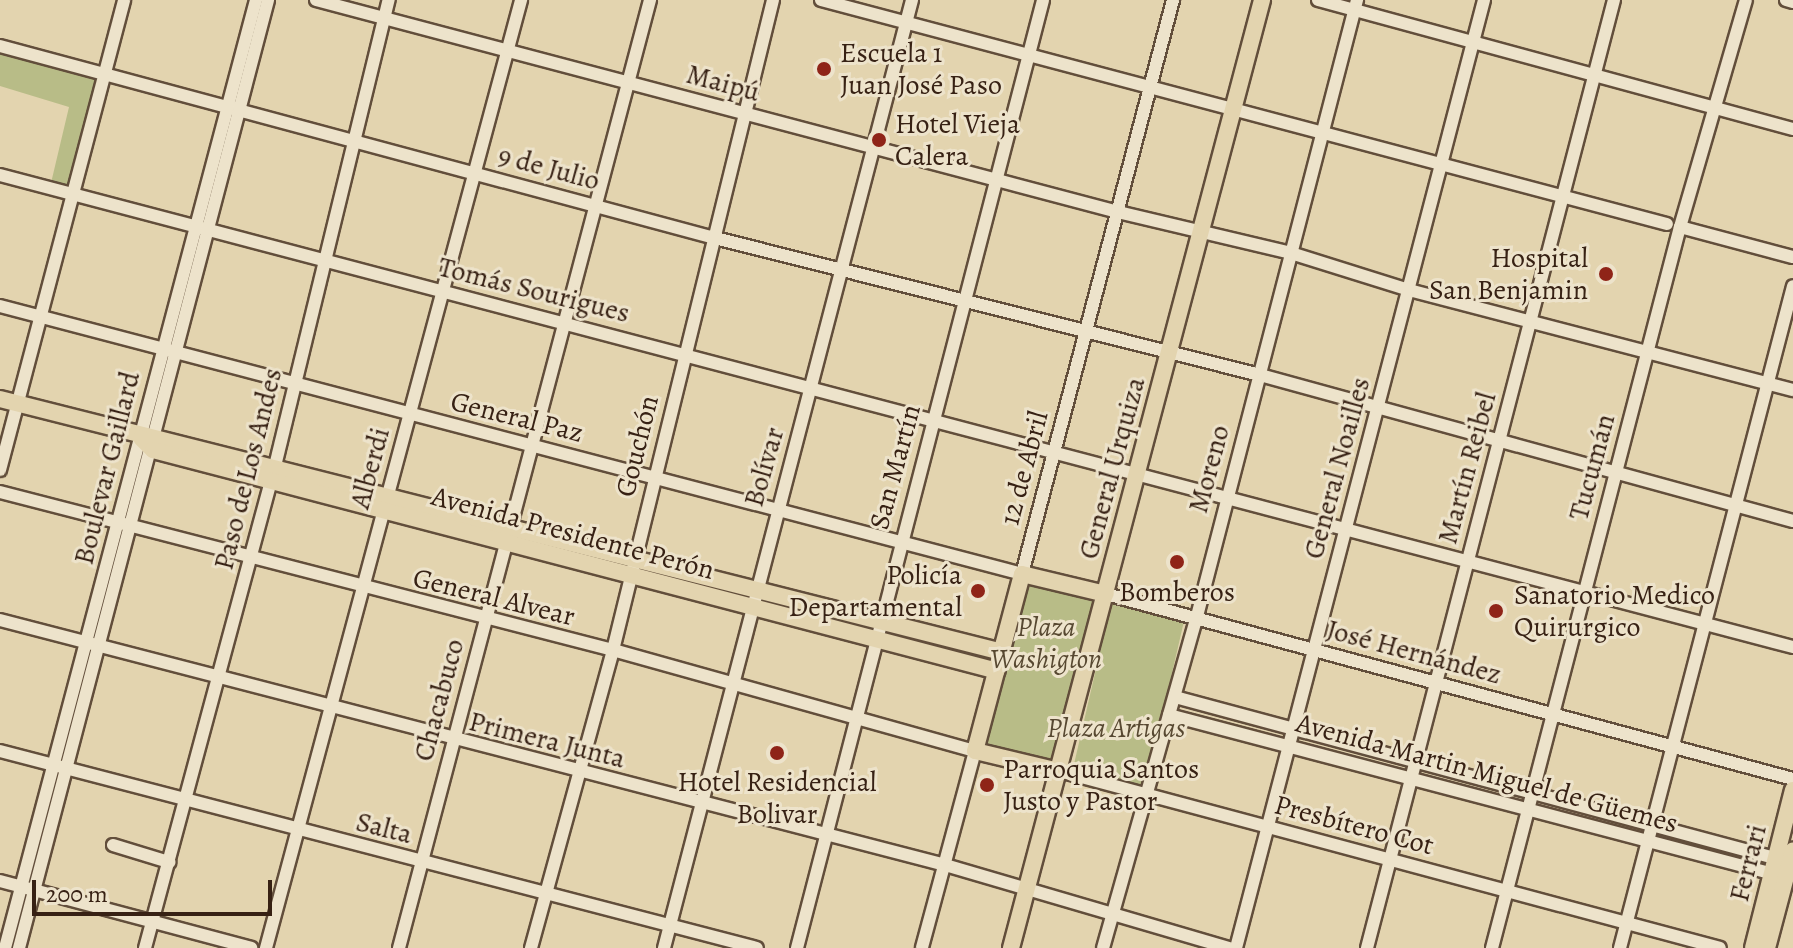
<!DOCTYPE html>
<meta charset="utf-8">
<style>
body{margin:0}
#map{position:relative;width:1793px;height:948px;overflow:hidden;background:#e3d4af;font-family:Alegreya,serif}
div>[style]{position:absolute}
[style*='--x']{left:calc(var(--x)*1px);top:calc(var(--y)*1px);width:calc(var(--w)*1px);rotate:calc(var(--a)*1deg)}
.green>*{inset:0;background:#b8bc87;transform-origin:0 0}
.roads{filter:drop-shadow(2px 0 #624e3b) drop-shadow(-2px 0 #624e3b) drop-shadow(0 2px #624e3b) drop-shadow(0 -2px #624e3b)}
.minor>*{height:12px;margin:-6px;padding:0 6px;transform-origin:6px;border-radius:6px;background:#ede3cb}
.major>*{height:16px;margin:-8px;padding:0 8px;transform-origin:8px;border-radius:8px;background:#e3d4af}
.dots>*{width:22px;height:22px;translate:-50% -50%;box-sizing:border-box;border:4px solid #ede3cb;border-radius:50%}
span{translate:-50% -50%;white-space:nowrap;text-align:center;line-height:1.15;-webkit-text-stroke:6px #ede3cb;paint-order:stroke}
.poi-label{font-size:28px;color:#372114}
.left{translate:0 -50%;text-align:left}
.right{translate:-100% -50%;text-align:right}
.street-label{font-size:28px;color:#372114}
.park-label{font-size:28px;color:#574831;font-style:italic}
.scale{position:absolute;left:32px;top:880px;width:240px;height:36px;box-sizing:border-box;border:4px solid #372114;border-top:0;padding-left:10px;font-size:24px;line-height:28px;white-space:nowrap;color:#372114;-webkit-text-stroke:6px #ede3cb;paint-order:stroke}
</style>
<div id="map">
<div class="green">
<i style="clip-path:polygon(0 52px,99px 79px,72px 181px,66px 186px,51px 183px,69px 107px,0 86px)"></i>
<i style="left:1025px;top:580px;width:74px;height:173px;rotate:16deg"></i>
<i style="left:1111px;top:604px;width:75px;height:170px;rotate:13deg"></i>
</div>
<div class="roads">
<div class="minor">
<i style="--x:316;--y:0;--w:830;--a:14.81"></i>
<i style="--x:1118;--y:212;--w:178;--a:13.3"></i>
<i style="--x:1291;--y:253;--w:124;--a:17.4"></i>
<i style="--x:1409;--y:290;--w:397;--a:14.6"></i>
<i style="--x:821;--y:0;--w:875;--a:14.83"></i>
<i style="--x:1318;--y:0;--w:492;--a:15.2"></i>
<i style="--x:1786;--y:0;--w:7;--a:16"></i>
<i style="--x:0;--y:46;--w:736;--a:15.04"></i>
<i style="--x:711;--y:237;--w:566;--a:14.11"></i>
<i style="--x:1260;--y:375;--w:553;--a:15.32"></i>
<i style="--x:0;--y:175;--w:1854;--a:14.75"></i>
<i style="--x:1680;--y:227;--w:117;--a:14.9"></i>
<i style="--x:0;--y:306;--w:1057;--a:14.69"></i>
<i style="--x:1022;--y:574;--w:594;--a:-75.26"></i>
<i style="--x:0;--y:470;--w:486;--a:-75.2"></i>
<i style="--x:0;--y:492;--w:633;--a:14.45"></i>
<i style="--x:613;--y:650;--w:376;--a:15.6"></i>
<i style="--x:975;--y:751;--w:204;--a:105.1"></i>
<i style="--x:1106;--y:594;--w:711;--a:15.07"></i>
<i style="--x:0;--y:620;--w:976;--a:14.53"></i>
<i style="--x:945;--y:865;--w:296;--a:16.3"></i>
<i style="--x:1175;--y:697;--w:629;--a:15.03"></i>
<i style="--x:1169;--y:715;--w:629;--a:14.74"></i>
<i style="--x:0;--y:751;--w:782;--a:14.59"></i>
<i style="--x:1059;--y:771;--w:684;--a:14.99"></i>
<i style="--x:113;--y:845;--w:59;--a:16.9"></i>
<i style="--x:0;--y:881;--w:260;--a:14.9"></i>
<i style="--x:5;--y:948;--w:981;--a:-75.17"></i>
<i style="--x:19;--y:948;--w:980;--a:-75.28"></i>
<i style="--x:145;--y:948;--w:499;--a:-74.9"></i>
<i style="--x:275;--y:466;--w:480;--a:-76.3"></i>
<i style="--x:266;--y:948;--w:982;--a:-74.94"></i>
<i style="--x:399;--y:948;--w:981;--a:-75.17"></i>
<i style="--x:531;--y:948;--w:309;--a:-74.6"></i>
<i style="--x:613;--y:650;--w:669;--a:-76.17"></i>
<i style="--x:664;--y:948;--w:980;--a:-75.34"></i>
<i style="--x:797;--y:948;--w:979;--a:-75.45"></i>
<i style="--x:1103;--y:948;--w:341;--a:-74.2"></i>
<i style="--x:1196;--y:620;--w:641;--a:-75.44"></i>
<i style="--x:1236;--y:948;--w:980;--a:-75.34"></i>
<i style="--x:1367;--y:948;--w:980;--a:-75.4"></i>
<i style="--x:1492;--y:948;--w:745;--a:-75.39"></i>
<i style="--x:1680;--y:227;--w:236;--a:-73.8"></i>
<i style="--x:1620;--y:948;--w:684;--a:-75.35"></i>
</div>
<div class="major">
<i style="--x:0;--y:399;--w:1033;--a:14.17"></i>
<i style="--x:141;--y:438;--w:17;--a:45"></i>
<i style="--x:153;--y:450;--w:872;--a:14.67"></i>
<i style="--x:1059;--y:771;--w:86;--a:-166.6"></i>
<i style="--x:975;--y:751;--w:183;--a:-75.1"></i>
<i style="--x:1022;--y:574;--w:86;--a:13.4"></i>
<i style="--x:1011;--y:948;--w:981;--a:-75.17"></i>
<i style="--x:1753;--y:948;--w:163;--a:-75.8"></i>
<i style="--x:1767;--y:948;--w:101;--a:-75.1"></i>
</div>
</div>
<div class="dots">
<i style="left:824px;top:69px;background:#8f2418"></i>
<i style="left:879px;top:140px;background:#8f2418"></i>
<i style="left:1606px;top:274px;background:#8f2418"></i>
<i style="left:1177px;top:562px;background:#8f2418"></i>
<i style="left:978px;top:591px;background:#8f2418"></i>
<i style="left:1496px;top:611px;background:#8f2418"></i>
<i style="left:777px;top:753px;background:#8f2418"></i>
<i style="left:987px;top:785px;background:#8f2418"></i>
</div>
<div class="poi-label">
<span class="left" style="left:840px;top:69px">Escuela 1<br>Juan José Paso</span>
<span class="left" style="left:895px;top:140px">Hotel Vieja<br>Calera</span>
<span class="right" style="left:1588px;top:274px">Hospital<br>San Benjamin</span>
<span class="right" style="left:962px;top:591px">Policía<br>Departamental</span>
<span style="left:1177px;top:592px">Bomberos</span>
<span class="left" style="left:1514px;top:611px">Sanatorio Medico<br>Quirurgico</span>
<span class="left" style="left:1003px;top:785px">Parroquia Santos<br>Justo y Pastor</span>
<span style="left:777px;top:798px">Hotel Residencial<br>Bolivar</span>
</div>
<div class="street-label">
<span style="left:723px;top:83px;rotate:15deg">Maipú</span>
<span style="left:549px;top:168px;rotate:15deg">9 de Julio</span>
<span style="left:534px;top:290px;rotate:14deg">Tomás Sourigues</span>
<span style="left:517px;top:417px;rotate:14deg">General Paz</span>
<span style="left:637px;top:446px;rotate:-76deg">Gouchón</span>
<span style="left:764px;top:467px;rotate:-74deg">Bolívar</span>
<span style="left:895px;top:467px;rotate:-75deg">San Martín</span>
<span style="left:1592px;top:467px;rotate:-75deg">Tucumán</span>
<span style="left:107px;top:468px;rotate:-76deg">Boulevar Gaillard</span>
<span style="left:370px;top:468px;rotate:-75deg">Alberdi</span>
<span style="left:1024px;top:468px;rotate:-75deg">12 de Abril</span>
<span style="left:1112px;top:468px;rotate:-75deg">General Urquiza</span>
<span style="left:1337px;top:468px;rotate:-75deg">General Noailles</span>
<span style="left:1467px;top:468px;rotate:-75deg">Martín Reibel</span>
<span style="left:248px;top:469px;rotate:-76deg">Paso de Los Andes</span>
<span style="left:1209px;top:469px;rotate:-75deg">Moreno</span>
<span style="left:573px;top:533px;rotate:15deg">Avenida Presidente Perón</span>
<span style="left:494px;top:597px;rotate:14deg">General Alvear</span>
<span style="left:1414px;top:652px;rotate:15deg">José Hernández</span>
<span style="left:439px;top:700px;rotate:-75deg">Chacabuco</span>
<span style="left:547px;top:740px;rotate:14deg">Primera Junta</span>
<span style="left:1487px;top:773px;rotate:15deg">Avenida Martin Miguel de Güemes</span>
<span style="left:1354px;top:825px;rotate:15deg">Presbítero Cot</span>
<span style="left:384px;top:828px;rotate:14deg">Salta</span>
<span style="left:1748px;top:863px;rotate:-76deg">Ferrari</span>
</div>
<div class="park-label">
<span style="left:1046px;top:643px">Plaza<br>Washigton</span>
<span style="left:1116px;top:728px">Plaza Artigas</span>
</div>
<div class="scale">200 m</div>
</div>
